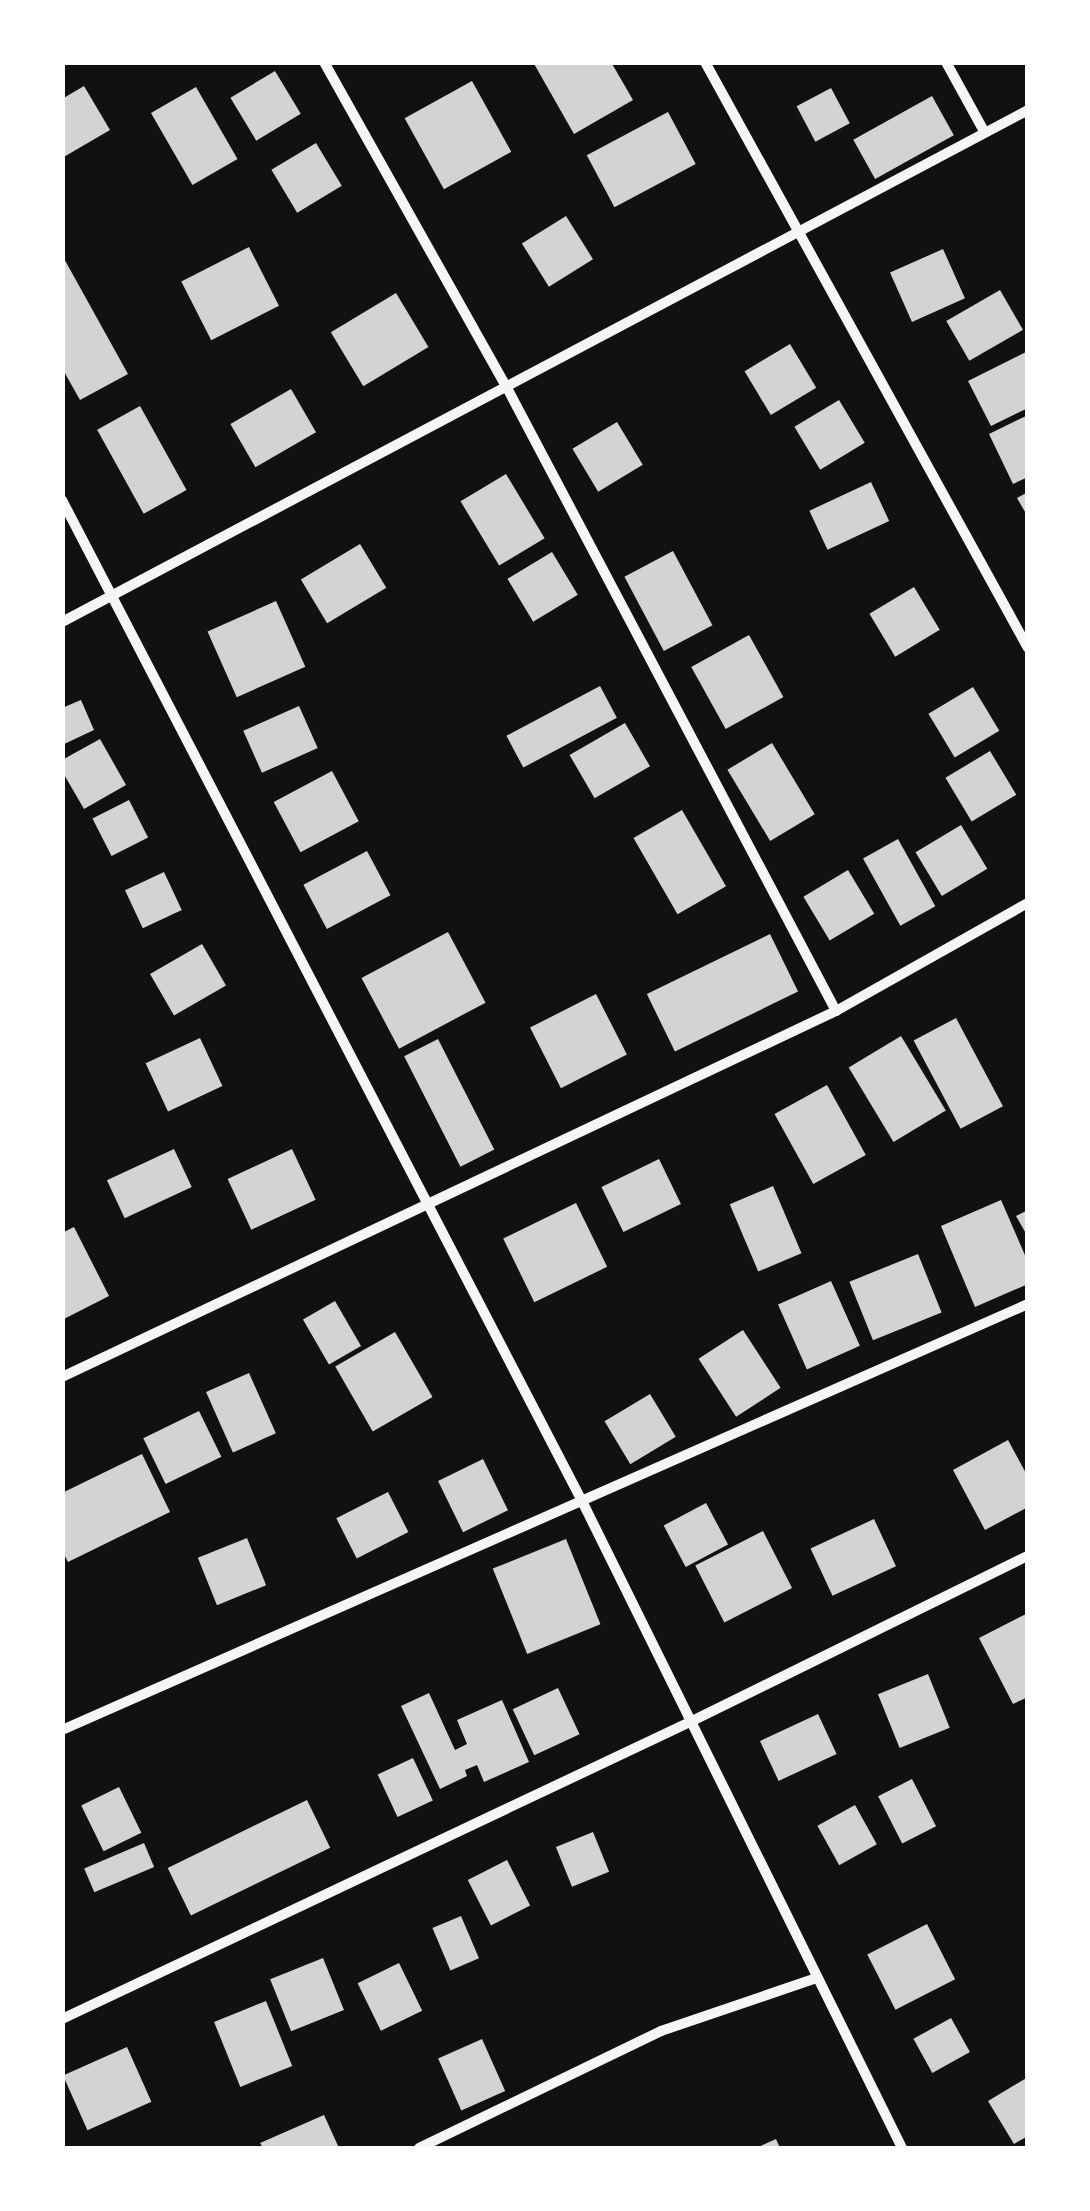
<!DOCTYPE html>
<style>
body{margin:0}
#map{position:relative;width:1090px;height:2211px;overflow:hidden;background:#111;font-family:Montserrat,sans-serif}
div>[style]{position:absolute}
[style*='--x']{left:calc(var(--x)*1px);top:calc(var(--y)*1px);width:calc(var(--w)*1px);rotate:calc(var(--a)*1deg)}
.building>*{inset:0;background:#d3d3d3;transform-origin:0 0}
.minor>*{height:10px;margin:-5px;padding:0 5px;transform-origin:5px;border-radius:5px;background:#f5f5f5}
span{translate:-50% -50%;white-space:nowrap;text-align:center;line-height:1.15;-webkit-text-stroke:9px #fff;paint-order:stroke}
.frame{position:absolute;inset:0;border:65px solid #fff;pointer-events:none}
</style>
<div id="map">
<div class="building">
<i style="clip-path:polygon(533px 62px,611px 62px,633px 100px,574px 134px)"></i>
<i style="left:275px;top:71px;width:50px;height:52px;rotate:59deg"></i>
<i style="left:472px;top:81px;width:81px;height:77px;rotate:61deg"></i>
<i style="clip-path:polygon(84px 86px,110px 130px,62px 158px,62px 99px)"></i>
<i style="left:196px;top:87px;width:83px;height:52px;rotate:60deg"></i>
<i style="left:831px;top:88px;width:40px;height:39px;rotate:62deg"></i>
<i style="left:932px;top:96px;width:45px;height:90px;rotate:61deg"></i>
<i style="left:668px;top:112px;width:59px;height:92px;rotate:62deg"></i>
<i style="left:316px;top:143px;width:50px;height:52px;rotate:59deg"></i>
<i style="left:566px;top:216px;width:51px;height:52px;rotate:58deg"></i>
<i style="left:249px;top:247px;width:66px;height:76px;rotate:63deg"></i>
<i style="left:943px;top:249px;width:54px;height:58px;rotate:66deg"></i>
<i style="clip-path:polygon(62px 255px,128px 374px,80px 400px,62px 368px)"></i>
<i style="left:1000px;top:290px;width:46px;height:62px;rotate:60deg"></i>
<i style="left:396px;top:293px;width:63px;height:76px;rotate:59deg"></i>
<i style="left:790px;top:344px;width:51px;height:53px;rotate:59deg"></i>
<i style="clip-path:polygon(1028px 351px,1028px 408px,991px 426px,968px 381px)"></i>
<i style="left:291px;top:389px;width:50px;height:70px;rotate:60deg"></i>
<i style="left:839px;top:400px;width:50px;height:52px;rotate:59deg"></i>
<i style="left:140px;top:406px;width:96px;height:49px;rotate:61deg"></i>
<i style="clip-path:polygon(1028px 415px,1028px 477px,1013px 484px,989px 434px)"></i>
<i style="left:617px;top:422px;width:50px;height:52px;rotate:59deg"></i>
<i style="left:506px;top:474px;width:75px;height:53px;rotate:59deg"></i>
<i style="left:871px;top:482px;width:43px;height:68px;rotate:65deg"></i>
<i style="clip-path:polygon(1028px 492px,1028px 517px,1017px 498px)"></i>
<i style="left:360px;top:544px;width:51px;height:69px;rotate:59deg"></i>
<i style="left:673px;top:551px;width:84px;height:55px;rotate:62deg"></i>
<i style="left:552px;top:552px;width:50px;height:52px;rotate:59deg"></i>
<i style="left:914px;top:587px;width:50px;height:52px;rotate:59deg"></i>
<i style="left:276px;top:601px;width:72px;height:75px;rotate:66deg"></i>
<i style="left:749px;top:635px;width:71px;height:66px;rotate:61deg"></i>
<i style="left:600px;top:686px;width:36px;height:106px;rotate:62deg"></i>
<i style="left:973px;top:687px;width:51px;height:52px;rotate:59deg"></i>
<i style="clip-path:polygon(81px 700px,94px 730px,62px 745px,62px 708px)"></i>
<i style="left:299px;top:706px;width:46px;height:61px;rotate:66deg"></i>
<i style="left:625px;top:723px;width:50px;height:64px;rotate:60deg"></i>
<i style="clip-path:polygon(100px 739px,126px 785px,84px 809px,62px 771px,62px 760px)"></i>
<i style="left:772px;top:743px;width:83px;height:52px;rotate:59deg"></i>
<i style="left:990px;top:751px;width:51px;height:52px;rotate:59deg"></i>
<i style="left:332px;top:771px;width:57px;height:66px;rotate:62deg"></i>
<i style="left:129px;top:800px;width:42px;height:41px;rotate:63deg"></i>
<i style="left:682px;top:810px;width:88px;height:56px;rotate:60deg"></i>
<i style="left:961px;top:825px;width:51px;height:53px;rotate:59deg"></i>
<i style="left:898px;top:839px;width:77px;height:40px;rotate:61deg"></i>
<i style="left:367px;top:851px;width:50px;height:72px;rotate:62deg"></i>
<i style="left:848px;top:870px;width:51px;height:52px;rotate:59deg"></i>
<i style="left:164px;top:872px;width:42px;height:43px;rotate:65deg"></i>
<i style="left:448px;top:932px;width:80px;height:98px;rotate:62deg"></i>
<i style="left:770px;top:934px;width:64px;height:137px;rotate:64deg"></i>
<i style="left:202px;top:944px;width:48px;height:60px;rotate:60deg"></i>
<i style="left:596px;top:994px;width:68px;height:74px;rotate:63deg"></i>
<i style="left:956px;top:1018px;width:100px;height:48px;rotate:62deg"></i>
<i style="left:901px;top:1036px;width:87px;height:61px;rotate:59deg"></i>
<i style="left:200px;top:1038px;width:53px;height:60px;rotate:65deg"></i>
<i style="left:438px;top:1039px;width:124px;height:38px;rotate:63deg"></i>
<i style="left:827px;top:1085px;width:80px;height:60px;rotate:61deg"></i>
<i style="left:174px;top:1149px;width:42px;height:74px;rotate:65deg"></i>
<i style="left:292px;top:1149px;width:56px;height:71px;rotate:65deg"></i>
<i style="left:659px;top:1159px;width:50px;height:64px;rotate:64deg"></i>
<i style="left:773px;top:1186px;width:73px;height:47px;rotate:67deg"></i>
<i style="clip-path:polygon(1001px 1200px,1028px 1262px,1028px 1284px,975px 1307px,941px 1226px)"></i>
<i style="left:576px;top:1203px;width:71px;height:81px;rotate:64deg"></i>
<i style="clip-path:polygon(1028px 1210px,1028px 1237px,1016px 1216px)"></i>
<i style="clip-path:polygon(74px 1227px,109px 1296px,62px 1320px,62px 1233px)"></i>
<i style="left:918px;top:1254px;width:63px;height:74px;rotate:68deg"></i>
<i style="left:831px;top:1281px;width:71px;height:58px;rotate:66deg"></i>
<i style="left:335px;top:1301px;width:52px;height:37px;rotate:60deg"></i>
<i style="left:743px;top:1330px;width:69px;height:53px;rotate:57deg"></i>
<i style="left:395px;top:1332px;width:75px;height:69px;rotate:60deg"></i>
<i style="left:249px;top:1373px;width:66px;height:47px;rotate:66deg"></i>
<i style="left:650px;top:1394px;width:50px;height:53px;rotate:59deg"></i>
<i style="left:199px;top:1411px;width:51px;height:62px;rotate:64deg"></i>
<i style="clip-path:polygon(1008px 1440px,1028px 1477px,1028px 1507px,985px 1530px,953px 1470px)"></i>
<i style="clip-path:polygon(142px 1454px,170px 1512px,68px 1562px,62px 1550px,62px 1493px)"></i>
<i style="left:483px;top:1459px;width:57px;height:50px;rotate:64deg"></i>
<i style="left:388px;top:1492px;width:45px;height:58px;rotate:63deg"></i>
<i style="left:706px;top:1503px;width:47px;height:48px;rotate:62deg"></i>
<i style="left:874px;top:1519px;width:52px;height:70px;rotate:65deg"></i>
<i style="left:763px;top:1531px;width:64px;height:76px;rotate:63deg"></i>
<i style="left:247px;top:1538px;width:51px;height:53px;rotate:68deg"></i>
<i style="left:566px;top:1539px;width:92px;height:79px;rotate:68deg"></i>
<i style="clip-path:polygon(1028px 1613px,1028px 1697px,1013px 1704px,979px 1638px)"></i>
<i style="left:928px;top:1674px;width:58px;height:54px;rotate:68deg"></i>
<i style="left:558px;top:1688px;width:51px;height:50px;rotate:65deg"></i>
<i style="clip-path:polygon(429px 1693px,455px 1750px,467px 1744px,457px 1720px,502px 1700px,529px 1762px,484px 1782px,477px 1765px,465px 1770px,467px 1776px,440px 1789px,401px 1706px)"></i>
<i style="left:818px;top:1714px;width:44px;height:64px;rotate:65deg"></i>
<i style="left:413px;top:1758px;width:47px;height:39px;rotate:65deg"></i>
<i style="left:912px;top:1779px;width:53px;height:38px;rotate:63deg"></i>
<i style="left:119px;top:1787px;width:51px;height:42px;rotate:64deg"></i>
<i style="left:307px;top:1800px;width:53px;height:155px;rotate:64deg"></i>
<i style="left:855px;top:1805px;width:45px;height:43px;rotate:61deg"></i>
<i style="left:593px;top:1832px;width:43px;height:40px;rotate:68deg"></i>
<i style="left:144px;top:1843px;width:26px;height:65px;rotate:67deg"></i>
<i style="left:507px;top:1860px;width:51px;height:44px;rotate:63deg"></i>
<i style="left:461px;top:1916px;width:46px;height:31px;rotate:67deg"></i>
<i style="left:927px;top:1924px;width:62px;height:67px;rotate:63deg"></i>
<i style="left:323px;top:1958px;width:56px;height:57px;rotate:68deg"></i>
<i style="left:399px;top:1963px;width:53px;height:46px;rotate:64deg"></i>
<i style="left:266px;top:2001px;width:70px;height:56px;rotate:68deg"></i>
<i style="left:951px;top:2018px;width:39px;height:43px;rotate:61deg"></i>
<i style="left:482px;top:2039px;width:57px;height:48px;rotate:66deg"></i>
<i style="left:127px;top:2047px;width:60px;height:70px;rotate:66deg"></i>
<i style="clip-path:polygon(1028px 2077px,1028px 2136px,1014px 2144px,988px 2101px)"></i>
<i style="clip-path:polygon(324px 2115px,339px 2148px,263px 2148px,260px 2143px)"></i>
<i style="clip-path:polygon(776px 2139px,780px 2148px,756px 2148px)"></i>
</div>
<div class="minor">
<i style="--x:324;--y:62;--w:369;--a:60.7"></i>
<i style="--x:505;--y:384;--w:709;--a:62.17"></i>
<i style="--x:705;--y:62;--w:669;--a:61.14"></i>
<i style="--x:946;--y:62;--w:79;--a:61.2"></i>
<i style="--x:62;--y:500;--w:1128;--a:62.55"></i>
<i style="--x:582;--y:1501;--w:722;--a:63.68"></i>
<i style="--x:62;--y:622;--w:1093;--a:-27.92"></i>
<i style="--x:62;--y:1377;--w:856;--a:-25.31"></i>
<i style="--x:836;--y:1011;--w:220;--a:-29.4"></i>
<i style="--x:62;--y:1730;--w:1056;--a:-23.8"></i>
<i style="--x:62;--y:2019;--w:697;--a:-25.31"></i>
<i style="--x:692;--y:1721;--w:374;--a:-26.2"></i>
<i style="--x:419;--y:2148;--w:269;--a:-25.8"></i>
<i style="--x:661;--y:2031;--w:165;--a:-18.8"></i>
</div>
<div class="frame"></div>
</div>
